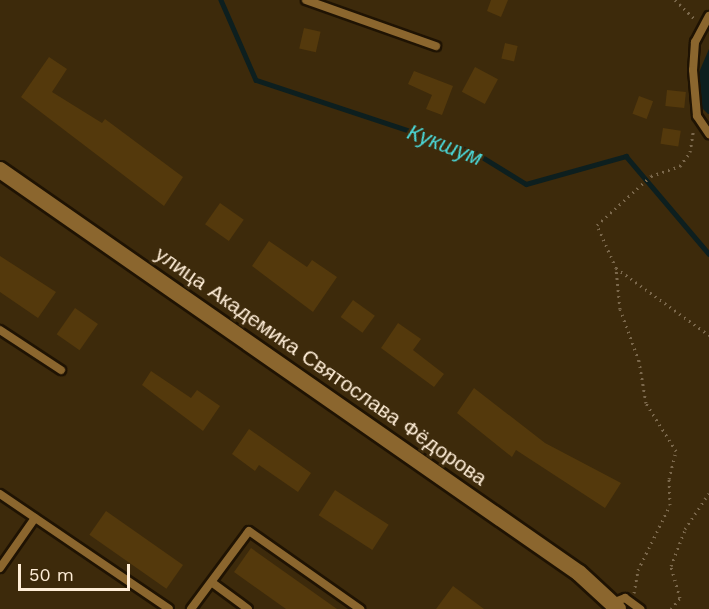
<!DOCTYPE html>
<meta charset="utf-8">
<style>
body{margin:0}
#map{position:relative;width:709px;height:609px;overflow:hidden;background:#3d2a0b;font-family:"Work Sans",sans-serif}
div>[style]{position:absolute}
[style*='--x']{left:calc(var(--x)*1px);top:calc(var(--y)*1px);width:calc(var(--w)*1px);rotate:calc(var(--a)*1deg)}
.water>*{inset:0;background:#0d1f1f}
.stream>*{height:4.5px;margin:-2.25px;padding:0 2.25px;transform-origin:2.25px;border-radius:2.25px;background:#0d1f1f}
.building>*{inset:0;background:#54390c;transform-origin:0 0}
.path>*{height:3px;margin-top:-1.5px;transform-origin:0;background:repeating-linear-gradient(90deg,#7b684c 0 1.5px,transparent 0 6px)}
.roads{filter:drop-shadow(2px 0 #1f1303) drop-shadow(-2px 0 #1f1303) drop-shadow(0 2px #1f1303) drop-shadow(0 -2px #1f1303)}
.service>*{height:8px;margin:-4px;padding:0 4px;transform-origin:4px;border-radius:4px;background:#8b662e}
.minor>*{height:16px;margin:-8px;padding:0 8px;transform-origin:8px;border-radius:8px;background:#8b662e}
span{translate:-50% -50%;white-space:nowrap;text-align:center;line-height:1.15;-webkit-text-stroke:5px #3d2a0b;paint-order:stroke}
.street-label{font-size:21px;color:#ffeed8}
.water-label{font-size:22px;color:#4bd9da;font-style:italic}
.scale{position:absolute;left:18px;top:564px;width:112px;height:27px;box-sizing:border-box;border:3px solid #ffeed8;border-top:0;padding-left:8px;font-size:18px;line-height:21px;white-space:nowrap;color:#ffeed8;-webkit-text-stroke:4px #3d2a0b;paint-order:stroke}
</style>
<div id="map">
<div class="water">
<i style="clip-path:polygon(709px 49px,709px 114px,708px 114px,702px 108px,697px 77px)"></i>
</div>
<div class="stream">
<i style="--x:221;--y:0;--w:87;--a:66.4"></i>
<i style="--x:256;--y:80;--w:230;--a:18.3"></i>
<i style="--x:474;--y:152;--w:61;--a:31.6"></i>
<i style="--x:526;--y:184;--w:104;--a:-15.6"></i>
<i style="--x:626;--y:156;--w:128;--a:49.7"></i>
</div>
<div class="building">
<i style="clip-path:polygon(491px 0,508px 0,501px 17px,487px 11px)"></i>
<i style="left:304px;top:28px;width:17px;height:21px;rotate:13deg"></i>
<i style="left:505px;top:43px;width:13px;height:16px;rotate:13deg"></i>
<i style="clip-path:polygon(49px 57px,67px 69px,52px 92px,102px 123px,105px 119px,183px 177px,164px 206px,21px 97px)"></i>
<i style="left:475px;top:67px;width:26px;height:28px;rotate:28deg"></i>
<i style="clip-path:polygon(414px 71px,453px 86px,442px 115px,426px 109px,432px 95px,408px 84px)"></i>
<i style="left:667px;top:90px;width:19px;height:16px;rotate:6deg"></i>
<i style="left:639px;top:96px;width:15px;height:19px;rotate:20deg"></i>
<i style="left:663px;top:128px;width:18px;height:16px;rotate:9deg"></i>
<i style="left:220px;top:203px;width:29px;height:26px;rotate:35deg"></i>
<i style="clip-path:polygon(269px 241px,307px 267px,312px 260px,337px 277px,313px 312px,252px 266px)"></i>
<i style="clip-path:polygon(0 256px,56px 292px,38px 318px,0 292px)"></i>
<i style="left:353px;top:300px;width:27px;height:21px;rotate:36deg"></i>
<i style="left:75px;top:308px;width:28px;height:32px;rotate:35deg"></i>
<i style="clip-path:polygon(398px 323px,421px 339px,413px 350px,444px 374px,434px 387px,381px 348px)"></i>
<i style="clip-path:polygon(151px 371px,191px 398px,197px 390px,220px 406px,203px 431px,142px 385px)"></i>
<i style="clip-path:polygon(474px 388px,545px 443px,621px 483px,605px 508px,516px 450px,512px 457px,457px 413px)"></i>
<i style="clip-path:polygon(249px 429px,311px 473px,298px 492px,259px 465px,255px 471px,232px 454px)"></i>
<i style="left:335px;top:490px;width:64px;height:30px;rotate:33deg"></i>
<i style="left:106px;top:511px;width:94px;height:29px;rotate:35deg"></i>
<i style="clip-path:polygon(251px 548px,337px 609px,286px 609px,234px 572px)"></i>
<i style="clip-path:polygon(453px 586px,484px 609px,436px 609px)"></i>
</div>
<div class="path">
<i style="--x:675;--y:0;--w:28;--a:44"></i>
<i style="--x:616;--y:268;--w:115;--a:35.8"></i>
<i style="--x:634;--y:593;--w:23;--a:-80"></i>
<i style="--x:638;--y:570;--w:72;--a:-63.8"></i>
<i style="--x:670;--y:505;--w:26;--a:-92"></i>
<i style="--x:669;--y:479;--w:29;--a:-76"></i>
<i style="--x:676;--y:451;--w:57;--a:-122"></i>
<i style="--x:646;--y:403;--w:43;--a:-99.5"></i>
<i style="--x:639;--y:361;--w:55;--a:-110.1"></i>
<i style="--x:620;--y:309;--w:41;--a:-95.6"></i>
<i style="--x:616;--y:268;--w:47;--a:-113.8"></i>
<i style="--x:597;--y:225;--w:73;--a:-42.2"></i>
<i style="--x:651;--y:176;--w:31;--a:-19"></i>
<i style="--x:680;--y:166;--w:17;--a:-54"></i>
<i style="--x:690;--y:152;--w:20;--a:-81"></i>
<i style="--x:671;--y:609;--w:14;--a:-51"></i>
<i style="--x:680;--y:598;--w:33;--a:-106"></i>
<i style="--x:671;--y:566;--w:40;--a:-69"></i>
<i style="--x:685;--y:529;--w:43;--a:-56.3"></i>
</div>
<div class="roads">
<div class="service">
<i style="--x:306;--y:0;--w:138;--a:19.5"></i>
<i style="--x:709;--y:16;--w:30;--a:118"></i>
<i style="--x:695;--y:42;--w:28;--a:94"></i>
<i style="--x:693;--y:70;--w:46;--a:85"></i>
<i style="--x:697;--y:116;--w:22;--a:56"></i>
<i style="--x:0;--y:330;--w:73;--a:33.3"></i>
<i style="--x:0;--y:494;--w:204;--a:34.2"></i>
<i style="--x:0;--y:568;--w:61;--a:-55"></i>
<i style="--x:214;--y:584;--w:42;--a:36.3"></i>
<i style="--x:615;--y:602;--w:11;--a:-22"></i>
<i style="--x:625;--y:598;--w:19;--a:36"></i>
<i style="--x:191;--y:609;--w:97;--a:-53.4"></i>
<i style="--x:249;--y:531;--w:136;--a:35.1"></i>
</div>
<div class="minor">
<i style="--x:0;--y:170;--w:705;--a:34.84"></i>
<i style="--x:579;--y:573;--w:53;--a:42.7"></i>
</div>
</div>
<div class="street-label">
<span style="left:321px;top:366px;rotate:35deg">улица Академика Святослава Фёдорова</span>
</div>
<div class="water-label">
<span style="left:445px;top:145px;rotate:21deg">Кукшум</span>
</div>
<div class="scale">50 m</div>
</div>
